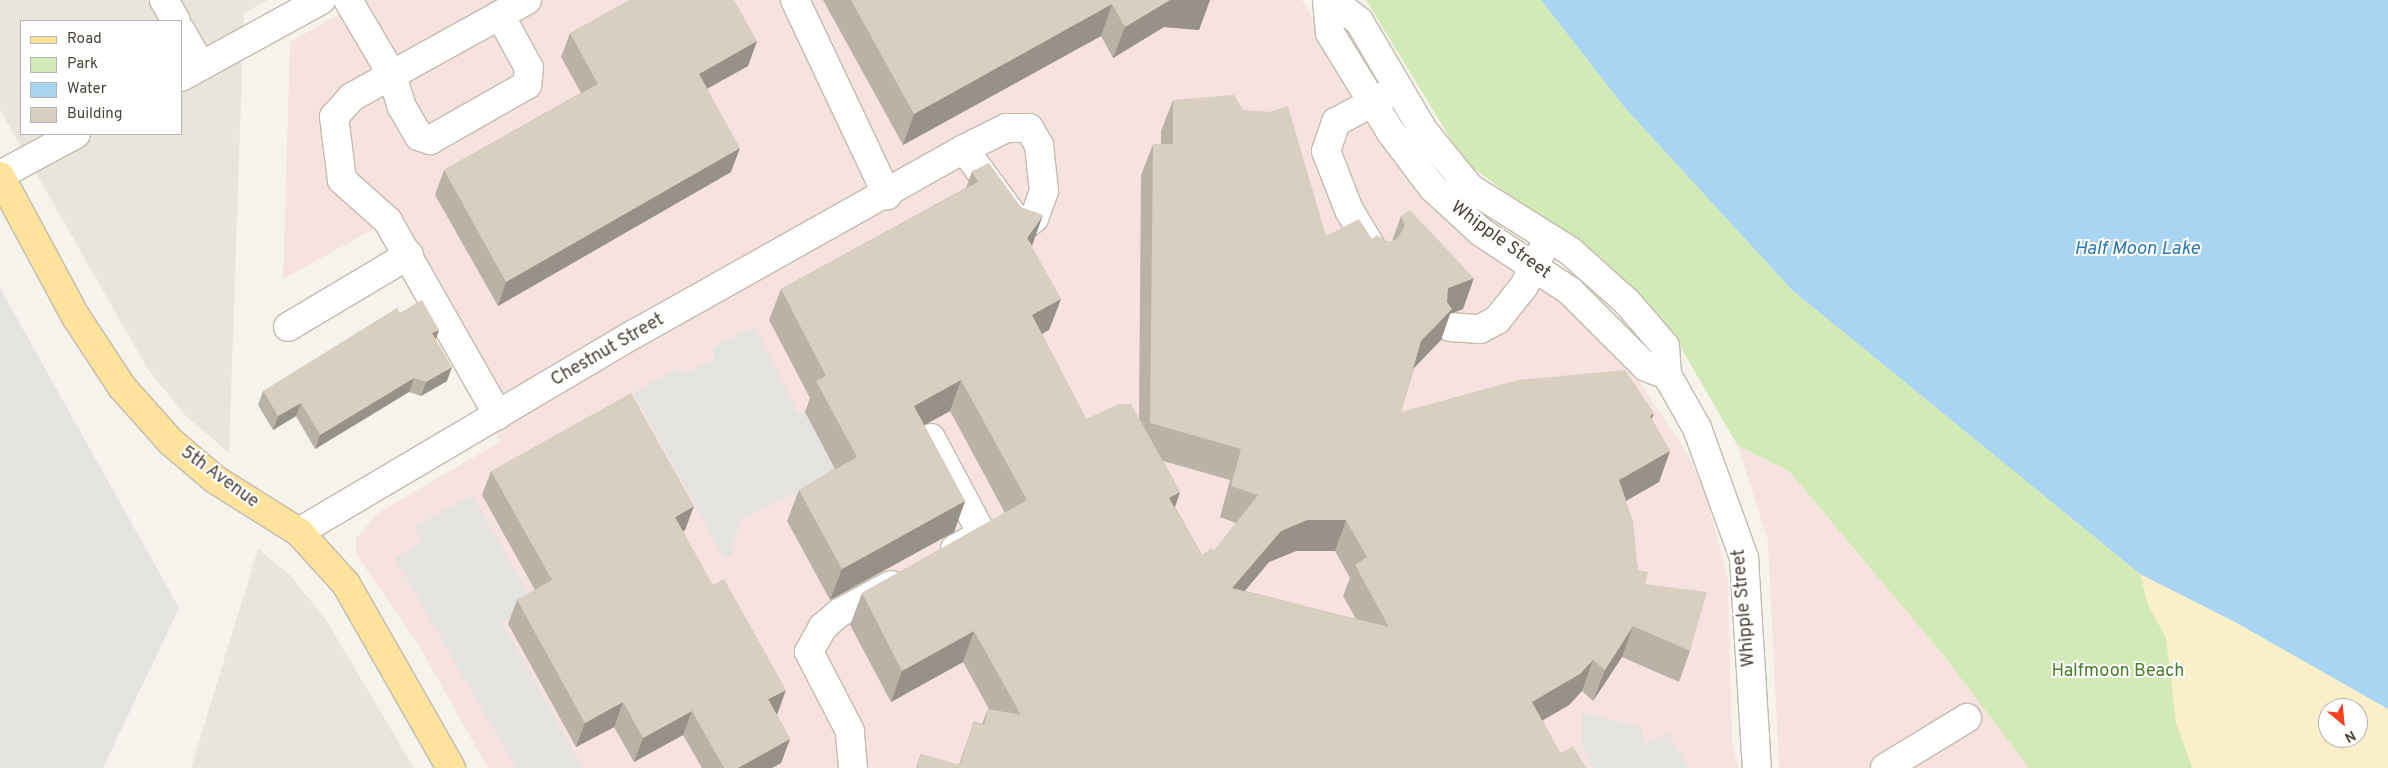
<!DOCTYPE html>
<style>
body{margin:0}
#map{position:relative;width:2388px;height:768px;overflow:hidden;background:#f6f3ec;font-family:Overpass,sans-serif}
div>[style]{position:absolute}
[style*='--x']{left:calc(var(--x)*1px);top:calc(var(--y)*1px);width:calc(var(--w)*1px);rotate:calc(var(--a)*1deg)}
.residential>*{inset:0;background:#eae5da}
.medical>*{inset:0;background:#f6e3e0}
.green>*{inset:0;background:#d2eab5}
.sand>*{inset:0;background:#f9efc9}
.parking>*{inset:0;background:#e5e3e0}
.water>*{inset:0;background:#a9d4f2}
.roads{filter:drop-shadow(1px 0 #c2bbae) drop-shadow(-1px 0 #c2bbae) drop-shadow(0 1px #c2bbae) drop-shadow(0 -1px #c2bbae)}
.minor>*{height:28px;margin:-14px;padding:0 14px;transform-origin:14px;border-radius:14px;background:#fff}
.major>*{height:28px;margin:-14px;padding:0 14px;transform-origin:14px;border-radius:14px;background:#ffe39c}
.wall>*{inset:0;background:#bab2a6}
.shaded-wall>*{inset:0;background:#979187}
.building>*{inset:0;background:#d8cfc1}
span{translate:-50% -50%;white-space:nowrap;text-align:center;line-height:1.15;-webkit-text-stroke:4px #fff;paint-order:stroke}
.street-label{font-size:18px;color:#4b4439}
.park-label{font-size:18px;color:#4a7f2a}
.water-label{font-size:19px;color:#2e7ab2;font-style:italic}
.legend{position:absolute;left:20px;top:20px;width:162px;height:115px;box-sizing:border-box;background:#fff;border:1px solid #b7b4b0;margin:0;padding:6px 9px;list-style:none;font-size:15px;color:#4b4439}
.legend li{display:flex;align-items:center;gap:10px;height:25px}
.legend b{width:25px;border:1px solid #b7b4b0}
.north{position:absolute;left:2318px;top:698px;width:50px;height:50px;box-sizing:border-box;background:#fff;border:1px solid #b7b4b0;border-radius:50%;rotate:152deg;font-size:14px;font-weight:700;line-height:20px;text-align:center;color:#4b4439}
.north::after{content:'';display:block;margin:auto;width:18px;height:22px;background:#fc3f1d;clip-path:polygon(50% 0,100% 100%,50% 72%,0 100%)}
</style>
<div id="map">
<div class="residential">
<i style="clip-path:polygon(evenodd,0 0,268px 0,244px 13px,229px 453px,186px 416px,149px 371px,0 110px,0 0,21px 21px,181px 21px,181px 134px,21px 134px,21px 21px)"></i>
<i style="clip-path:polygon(258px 549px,291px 576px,326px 620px,414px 768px,191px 768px)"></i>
</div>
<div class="medical">
<i style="clip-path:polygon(364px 0,1302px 0,1380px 134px,1619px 352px,1683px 447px,1704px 487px,1728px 580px,1732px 738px,1738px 768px,488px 768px,418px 644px,356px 554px,356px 538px,378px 513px,500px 442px,379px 226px,283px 279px,290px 42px)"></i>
<i style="clip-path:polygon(1738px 446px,1789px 471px,1944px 656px,2030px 768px,1779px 768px,1768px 541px)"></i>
</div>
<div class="green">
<i style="clip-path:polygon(evenodd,1366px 0,1541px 0,1625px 108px,1792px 290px,2140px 574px,2388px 709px,2388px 768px,2029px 768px,1944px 656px,1789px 471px,1738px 446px,1670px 329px,1631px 286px,1464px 161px,1366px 0,2328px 708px,2358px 708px,2358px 738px,2328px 738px,2328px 708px)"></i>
</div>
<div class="sand">
<i style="clip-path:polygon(evenodd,2140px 574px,2235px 622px,2388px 709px,2388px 768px,2192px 768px,2176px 723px,2166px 638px,2148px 605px,2140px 574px,2328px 708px,2358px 708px,2358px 738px,2328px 738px,2328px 708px)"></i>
</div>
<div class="parking">
<i style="clip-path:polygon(0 288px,179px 608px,103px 768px,0 768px)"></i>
<i style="clip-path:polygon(754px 326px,798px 414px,805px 412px,845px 488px,804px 512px,793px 494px,740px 520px,731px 556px,724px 557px,633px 393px,676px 369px,683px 374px,715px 358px,712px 348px)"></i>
<i style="clip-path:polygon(472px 495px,534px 603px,502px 622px,583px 768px,516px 768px,395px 558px,422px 542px,414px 527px)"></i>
<i style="clip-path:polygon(1583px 712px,1642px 728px,1644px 745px,1668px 733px,1688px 768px,1593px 768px,1581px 743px)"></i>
</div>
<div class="water">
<i style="clip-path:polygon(1541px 0,2388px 0,2388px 709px,2235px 622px,2140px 574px,1792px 290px,1625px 108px)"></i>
</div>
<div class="roads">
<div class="minor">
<i style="--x:164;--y:0;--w:24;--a:60"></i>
<i style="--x:348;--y:0;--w:87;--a:59.6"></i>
<i style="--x:392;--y:75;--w:34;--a:73"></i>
<i style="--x:402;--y:107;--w:34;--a:60"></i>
<i style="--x:419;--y:136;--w:12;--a:20"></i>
<i style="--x:430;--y:140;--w:112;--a:-29.6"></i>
<i style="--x:527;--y:85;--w:17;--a:-83"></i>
<i style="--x:529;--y:68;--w:60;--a:-118.7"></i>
<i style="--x:795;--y:0;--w:216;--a:64.7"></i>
<i style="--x:1327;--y:0;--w:33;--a:85"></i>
<i style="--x:1330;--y:33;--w:115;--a:58.5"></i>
<i style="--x:1390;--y:131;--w:71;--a:53"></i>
<i style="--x:1433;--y:188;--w:65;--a:42.5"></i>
<i style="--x:1481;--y:232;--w:107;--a:33.5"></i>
<i style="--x:1570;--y:291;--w:107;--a:45"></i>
<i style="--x:1646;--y:367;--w:22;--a:21"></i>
<i style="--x:1332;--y:0;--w:34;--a:38"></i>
<i style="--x:1359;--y:21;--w:126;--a:59.6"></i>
<i style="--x:1423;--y:130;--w:75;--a:51"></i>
<i style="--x:1470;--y:188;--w:118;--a:32.2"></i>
<i style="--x:1570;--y:251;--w:76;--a:41.8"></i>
<i style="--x:1627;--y:302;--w:58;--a:49.2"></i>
<i style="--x:1665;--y:346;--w:29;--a:86"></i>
<i style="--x:1667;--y:375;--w:61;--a:60.5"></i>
<i style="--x:1697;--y:428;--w:138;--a:70.1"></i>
<i style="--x:1744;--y:558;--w:210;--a:86.5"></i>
<i style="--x:181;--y:31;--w:40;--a:60.3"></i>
<i style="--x:181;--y:77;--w:160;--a:-28.8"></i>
<i style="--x:0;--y:175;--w:86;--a:-28.3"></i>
<i style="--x:1375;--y:253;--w:50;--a:-121.2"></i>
<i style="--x:1349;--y:210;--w:63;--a:-111.3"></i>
<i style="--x:1326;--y:151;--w:31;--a:-71"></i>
<i style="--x:1336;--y:122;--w:59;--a:-28.3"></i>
<i style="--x:288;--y:327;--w:141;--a:-30.8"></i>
<i style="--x:1450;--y:327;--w:30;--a:4"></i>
<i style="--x:1480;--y:329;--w:19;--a:-28"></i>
<i style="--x:1497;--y:320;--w:43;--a:-51.5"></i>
<i style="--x:1524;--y:286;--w:39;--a:-63"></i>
<i style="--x:498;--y:415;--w:223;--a:-119.6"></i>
<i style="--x:388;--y:221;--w:62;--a:-138.3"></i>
<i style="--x:342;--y:180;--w:64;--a:-97.2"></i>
<i style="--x:334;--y:117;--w:27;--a:-48"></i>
<i style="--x:352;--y:97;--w:200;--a:-29"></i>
<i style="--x:931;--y:438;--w:109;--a:62"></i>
<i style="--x:982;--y:534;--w:31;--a:151"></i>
<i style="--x:299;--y:532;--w:391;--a:-30.6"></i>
<i style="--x:636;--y:333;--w:376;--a:-29.3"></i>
<i style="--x:964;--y:149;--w:47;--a:-26.6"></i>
<i style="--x:1006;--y:128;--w:23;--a:0"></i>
<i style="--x:1029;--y:128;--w:20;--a:60"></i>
<i style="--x:1039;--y:145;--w:46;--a:83.8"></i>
<i style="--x:1044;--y:191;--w:29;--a:110"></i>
<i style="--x:1034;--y:218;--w:16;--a:140"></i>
<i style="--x:1022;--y:228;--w:98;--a:-126.3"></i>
<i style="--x:853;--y:768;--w:37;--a:-95"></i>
<i style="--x:850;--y:731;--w:89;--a:-117.4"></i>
<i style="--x:809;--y:652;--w:29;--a:-61"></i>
<i style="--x:823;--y:627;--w:21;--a:-41"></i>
<i style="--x:839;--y:613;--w:59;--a:-28.3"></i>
<i style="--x:1885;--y:768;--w:96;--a:-31.4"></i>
</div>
<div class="major">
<i style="--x:0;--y:176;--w:160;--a:61.7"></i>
<i style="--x:76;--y:317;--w:84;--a:56.7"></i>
<i style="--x:122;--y:387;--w:74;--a:48.3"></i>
<i style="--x:171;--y:442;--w:59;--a:40.2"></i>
<i style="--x:216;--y:480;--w:98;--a:32.1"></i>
<i style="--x:299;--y:532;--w:70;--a:47.9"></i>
<i style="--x:346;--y:584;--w:212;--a:60.3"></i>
</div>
</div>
<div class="wall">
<i style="clip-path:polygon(823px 0,1210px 0,1199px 30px,1164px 27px,1113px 58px,1101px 36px,903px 145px)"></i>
<i style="clip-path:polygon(570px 33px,757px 41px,748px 66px,707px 89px,731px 172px,498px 306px,435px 195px,444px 170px,581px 93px,561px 57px)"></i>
<i style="clip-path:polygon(evenodd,1173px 100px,1326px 236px,1372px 239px,1389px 242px,1392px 241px,1401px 216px,1463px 309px,1450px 314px,1441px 340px,1414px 368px,1401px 412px,1652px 420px,1670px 451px,1659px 482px,1626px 501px,1638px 570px,1645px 584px,1690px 651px,1679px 682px,1622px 657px,1593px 701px,1582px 691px,1569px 705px,1542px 720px,1560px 753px,1586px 768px,916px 768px,921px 754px,959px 765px,974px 721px,982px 724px,988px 709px,989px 709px,963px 662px,891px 702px,850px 625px,862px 593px,1005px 513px,950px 411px,924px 425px,965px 501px,954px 532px,830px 600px,787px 521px,799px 490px,835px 469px,805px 412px,810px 398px,769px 320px,781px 289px,966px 188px,972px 171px,1031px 247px,1061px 299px,1049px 330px,1042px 334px,1086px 419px,1139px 418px,1141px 175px,1153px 144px,1161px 144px,1161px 131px,1173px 100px,1163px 461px,1230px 480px,1220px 517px,1236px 523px,1214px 551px,1202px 555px,1175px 507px,1180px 492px,1163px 461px,1173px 100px,1296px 551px,1335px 551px,1350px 578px,1343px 596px,1356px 619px,1245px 591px,1269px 562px,1296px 551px)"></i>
<i style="clip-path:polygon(400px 313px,439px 330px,436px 339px,447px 381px,421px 396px,409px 392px,315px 449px,296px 416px,273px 430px,258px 405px,263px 391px)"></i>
<i style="clip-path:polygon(491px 471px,685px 530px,683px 531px,777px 715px,790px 739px,781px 763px,772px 768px,702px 768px,683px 735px,634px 762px,614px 727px,576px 747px,508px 624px,517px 600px,535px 590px,482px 495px)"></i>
</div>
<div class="shaded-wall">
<i style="clip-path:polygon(1170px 0,1210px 0,1199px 30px,1164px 27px,1113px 58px,1125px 27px)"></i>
<i style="clip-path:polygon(1112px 4px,1101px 36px,903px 145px,914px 114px)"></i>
<i style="clip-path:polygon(757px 41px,748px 66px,690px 98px,699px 74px)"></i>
<i style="clip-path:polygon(740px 148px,731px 172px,498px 306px,506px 282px)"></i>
<i style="clip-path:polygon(1043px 215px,1032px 246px,1027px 238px)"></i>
<i style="clip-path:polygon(1474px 278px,1463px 309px,1450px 314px,1441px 340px,1410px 372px,1421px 341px,1448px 288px)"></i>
<i style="clip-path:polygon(1061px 299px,1049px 330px,1020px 346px,1032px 315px)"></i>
<i style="clip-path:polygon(439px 330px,434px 343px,432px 333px)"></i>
<i style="clip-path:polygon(452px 367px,447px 381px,421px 396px,426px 382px)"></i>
<i style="clip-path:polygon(414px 378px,409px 392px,315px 449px,320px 435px)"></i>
<i style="clip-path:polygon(961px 380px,950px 411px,903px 437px,914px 406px)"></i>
<i style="clip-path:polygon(301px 403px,296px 416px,273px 430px,278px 416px)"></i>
<i style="clip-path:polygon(1654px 413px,1643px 444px,1650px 416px)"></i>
<i style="clip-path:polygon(1670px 451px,1659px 482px,1608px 511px,1619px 480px)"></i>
<i style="clip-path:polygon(1180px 492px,1169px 523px,1169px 498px)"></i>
<i style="clip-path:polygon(965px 501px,954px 532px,830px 600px,842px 569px)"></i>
<i style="clip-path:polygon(694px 506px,685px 530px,666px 541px,675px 517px)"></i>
<i style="clip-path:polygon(1307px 520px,1346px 520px,1335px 551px,1296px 551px,1269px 562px,1221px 619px,1232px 588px,1281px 531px)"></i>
<i style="clip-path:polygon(1633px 626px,1622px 657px,1593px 701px,1605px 670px)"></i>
<i style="clip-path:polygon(974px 631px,963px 662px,891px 702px,902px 671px)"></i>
<i style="clip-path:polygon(1593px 660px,1582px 691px,1569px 705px,1521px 733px,1532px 702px)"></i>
<i style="clip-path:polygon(786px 690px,777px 715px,768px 699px)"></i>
<i style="clip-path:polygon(623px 702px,614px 727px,576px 747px,585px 723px)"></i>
<i style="clip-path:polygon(692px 711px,683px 735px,634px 762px,643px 738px)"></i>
<i style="clip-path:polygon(790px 739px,781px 763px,772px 768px,738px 768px)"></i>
</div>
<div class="building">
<i style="clip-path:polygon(629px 0,734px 0,757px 41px,699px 74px,740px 148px,506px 282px,444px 170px,598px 84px,570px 33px)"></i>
<i style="clip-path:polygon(851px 0,1170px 0,1125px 27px,1112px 4px,914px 114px)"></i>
<i style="clip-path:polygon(evenodd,1234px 95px,1243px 110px,1270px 112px,1288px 106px,1326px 236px,1359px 219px,1372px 239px,1377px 235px,1389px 242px,1397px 239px,1405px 226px,1401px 216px,1410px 210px,1474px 278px,1448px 288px,1447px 302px,1452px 309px,1421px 341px,1401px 412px,1518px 380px,1625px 370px,1654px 413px,1650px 416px,1670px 451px,1619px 480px,1633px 521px,1638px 570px,1648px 572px,1645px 584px,1707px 592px,1690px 651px,1633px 626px,1605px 670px,1593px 660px,1580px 674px,1532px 702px,1560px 753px,1573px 746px,1586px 768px,917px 768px,921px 754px,960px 765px,974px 721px,984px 725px,988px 709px,1021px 715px,974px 631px,902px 671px,862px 593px,1027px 500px,961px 380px,914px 406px,965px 501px,842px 569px,799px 490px,857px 457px,816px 381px,826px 376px,781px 289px,978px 182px,972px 171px,989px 163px,1021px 207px,1043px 215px,1027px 238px,1061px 299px,1032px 315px,1086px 419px,1119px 404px,1131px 404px,1180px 492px,1169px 498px,1202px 555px,1212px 548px,1214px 551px,1258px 495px,1231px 486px,1241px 449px,1150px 423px,1153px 144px,1173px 144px,1173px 100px,1234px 95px,1307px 520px,1346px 520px,1367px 557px,1355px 565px,1389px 627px,1232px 588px,1281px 531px,1307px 520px)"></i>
<i style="clip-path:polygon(422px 300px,439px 330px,432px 333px,452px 367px,426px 382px,414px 378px,320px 435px,301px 403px,278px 416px,263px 391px,397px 308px,400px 313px)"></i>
<i style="clip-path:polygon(631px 393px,694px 506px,675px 517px,713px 585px,724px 579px,786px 690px,768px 699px,790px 739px,738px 768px,724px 768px,692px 711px,643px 738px,623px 702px,585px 723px,517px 600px,552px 580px,491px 471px)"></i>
</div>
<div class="street-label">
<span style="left:1500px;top:241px;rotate:36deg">Whipple Street</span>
<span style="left:608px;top:351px;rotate:-30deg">Chestnut Street</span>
<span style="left:219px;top:478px;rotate:36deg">5th Avenue</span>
<span style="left:1745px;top:608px;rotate:-95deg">Whipple Street</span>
</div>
<div class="park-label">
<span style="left:2118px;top:672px">Halfmoon Beach</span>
</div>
<div class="water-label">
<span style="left:2137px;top:250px">Half Moon Lake</span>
</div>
<ul class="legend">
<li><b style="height:6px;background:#ffe39c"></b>Road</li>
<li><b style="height:14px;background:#d2eab5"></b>Park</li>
<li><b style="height:14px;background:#a9d4f2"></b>Water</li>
<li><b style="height:14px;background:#d8cfc1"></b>Building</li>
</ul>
<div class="north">N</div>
</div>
